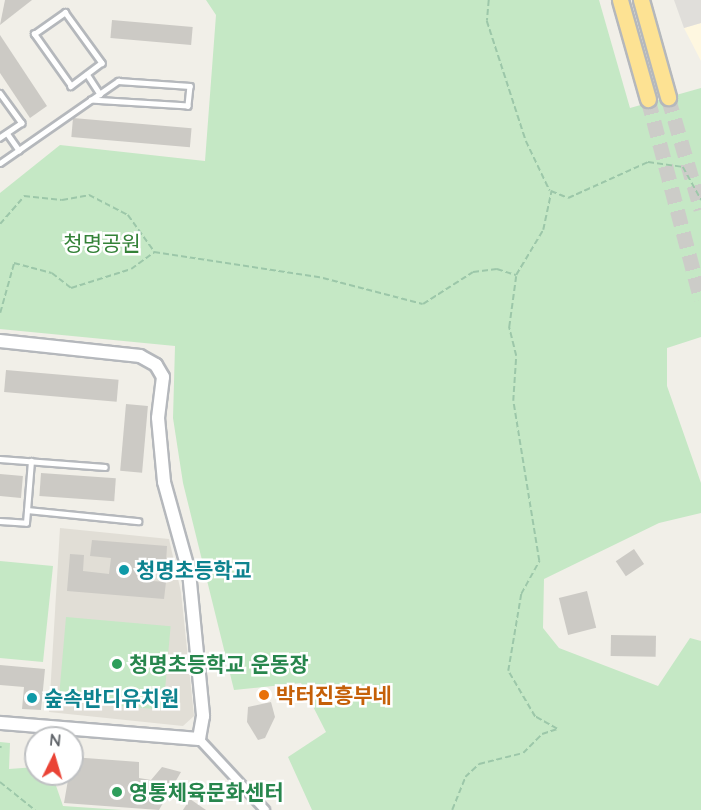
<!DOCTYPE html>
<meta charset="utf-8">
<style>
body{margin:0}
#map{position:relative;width:701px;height:810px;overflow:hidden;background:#f1efe8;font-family:Quicksand,"Noto Sans KR",sans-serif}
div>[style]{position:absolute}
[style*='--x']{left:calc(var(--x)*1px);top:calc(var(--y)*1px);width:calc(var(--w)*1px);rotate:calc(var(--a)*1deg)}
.commercial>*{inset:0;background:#fef7e0}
.industrial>*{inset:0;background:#e0deda}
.education>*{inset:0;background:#e1ded6}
.green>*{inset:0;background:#c5e8c5;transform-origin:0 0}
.building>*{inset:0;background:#cccac5;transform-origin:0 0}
.highway-tunnel>*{height:15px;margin-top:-7.5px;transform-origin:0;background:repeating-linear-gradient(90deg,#ccccc8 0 15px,transparent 0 23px)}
.path>*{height:1.5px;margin-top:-0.75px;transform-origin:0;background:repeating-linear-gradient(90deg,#9cc7a9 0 6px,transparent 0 9px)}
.roads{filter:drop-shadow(2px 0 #b5b8bc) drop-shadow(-2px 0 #b5b8bc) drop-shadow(0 2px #b5b8bc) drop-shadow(0 -2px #b5b8bc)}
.lane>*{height:4.5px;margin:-2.25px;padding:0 2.25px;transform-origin:2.25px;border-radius:2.25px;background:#fff}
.street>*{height:8px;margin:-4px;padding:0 4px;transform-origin:4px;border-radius:4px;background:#fff}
.secondary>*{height:12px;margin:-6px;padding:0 6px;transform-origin:6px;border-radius:6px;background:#fff}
.highway>*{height:15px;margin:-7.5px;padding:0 7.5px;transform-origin:7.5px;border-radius:7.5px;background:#fde293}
.dots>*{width:16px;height:16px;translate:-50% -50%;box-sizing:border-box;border:3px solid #fff;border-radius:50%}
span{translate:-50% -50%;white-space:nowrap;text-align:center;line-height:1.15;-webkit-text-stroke:5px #fff;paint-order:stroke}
.park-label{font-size:21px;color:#348238}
.culture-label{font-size:21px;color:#0d838f;font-weight:700}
.left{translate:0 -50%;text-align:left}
.leisure-label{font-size:21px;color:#27864d;font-weight:700}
.food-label{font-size:21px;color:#c56008;font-weight:700}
.north{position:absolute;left:24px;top:726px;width:60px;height:60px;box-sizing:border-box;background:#fff;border:2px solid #bfc1c3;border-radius:50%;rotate:5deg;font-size:16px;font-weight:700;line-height:24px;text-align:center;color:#5f6368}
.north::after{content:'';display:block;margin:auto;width:21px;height:27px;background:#ea4335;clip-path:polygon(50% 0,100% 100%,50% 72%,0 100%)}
</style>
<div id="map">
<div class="commercial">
<i style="clip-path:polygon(701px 23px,701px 61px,684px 28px)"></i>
</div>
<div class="industrial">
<i style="clip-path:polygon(674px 0,701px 0,701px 23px,684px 28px)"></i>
</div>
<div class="education">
<i style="clip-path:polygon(60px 528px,169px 539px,181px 592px,194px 716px,183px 726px,49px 712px)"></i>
</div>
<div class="green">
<i style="clip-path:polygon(206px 0,599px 0,630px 108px,701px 88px,701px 337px,667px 348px,667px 386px,701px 483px,701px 513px,659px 523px,544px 579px,543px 628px,559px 648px,658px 686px,690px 638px,701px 641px,701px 810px,312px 810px,288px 757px,326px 732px,301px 683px,234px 690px,183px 483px,173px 418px,175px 346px,0 329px,0 193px,60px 145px,205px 161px,216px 15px)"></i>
<i style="clip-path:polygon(0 561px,53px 566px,43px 662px,0 658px)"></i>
<i style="left:66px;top:617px;width:105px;height:84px;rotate:5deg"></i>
<i style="clip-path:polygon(0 742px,10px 743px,9px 769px,36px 767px,36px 774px,52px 774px,63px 806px,122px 810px,0 810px)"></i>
</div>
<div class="building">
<i style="clip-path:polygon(5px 0,32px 0,0 25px)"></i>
<i style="left:112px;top:20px;width:81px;height:18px;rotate:5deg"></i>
<i style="clip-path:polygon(0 35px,47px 106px,30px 118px,0 73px)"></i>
<i style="left:73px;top:118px;width:119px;height:19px;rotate:5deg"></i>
<i style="left:6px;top:370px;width:113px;height:22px;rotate:5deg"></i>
<i style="left:126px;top:404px;width:22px;height:67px;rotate:5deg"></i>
<i style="left:41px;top:473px;width:75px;height:23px;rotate:4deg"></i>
<i style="left:0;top:474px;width:23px;height:22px;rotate:5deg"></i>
<i style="clip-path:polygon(92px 540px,167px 546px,166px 563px,139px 560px,138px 580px,166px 582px,164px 599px,67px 591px,70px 554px,84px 555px,83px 571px,109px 574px,111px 558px,90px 556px)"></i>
<i style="left:634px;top:549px;width:18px;height:22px;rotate:56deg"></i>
<i style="left:587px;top:591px;width:38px;height:29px;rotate:76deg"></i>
<i style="left:611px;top:635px;width:45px;height:21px;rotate:1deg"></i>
<i style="clip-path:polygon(0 665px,45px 669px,41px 710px,22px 709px,24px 687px,0 685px)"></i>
<i style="clip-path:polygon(271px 702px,275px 717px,265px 738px,258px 740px,247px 722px,248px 707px)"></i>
<i style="clip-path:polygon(72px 757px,139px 762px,139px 778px,151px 780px,162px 767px,181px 772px,159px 810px,64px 803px)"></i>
<i style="clip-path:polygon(190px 799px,206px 810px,183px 810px)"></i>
</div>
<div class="highway-tunnel">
<i style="--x:668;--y:97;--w:117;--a:73.6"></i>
<i style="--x:648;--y:99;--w:207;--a:75.2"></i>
</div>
<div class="path">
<i style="--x:489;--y:0;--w:21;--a:95"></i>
<i style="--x:487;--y:21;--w:126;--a:72"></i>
<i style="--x:526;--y:141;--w:55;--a:64.4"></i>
<i style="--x:0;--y:224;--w:37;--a:-49"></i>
<i style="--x:24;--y:196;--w:38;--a:6"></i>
<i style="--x:62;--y:200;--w:27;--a:-10"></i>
<i style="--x:89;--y:195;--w:44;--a:27.1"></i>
<i style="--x:128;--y:215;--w:44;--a:54.2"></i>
<i style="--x:0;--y:313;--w:52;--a:-74.4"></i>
<i style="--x:14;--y:263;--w:39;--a:15"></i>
<i style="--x:52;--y:273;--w:24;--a:38"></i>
<i style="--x:71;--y:288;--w:63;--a:-17.6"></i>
<i style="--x:131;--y:269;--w:29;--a:-36"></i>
<i style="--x:154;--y:252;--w:171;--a:8.7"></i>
<i style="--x:323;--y:278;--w:103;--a:14.6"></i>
<i style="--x:423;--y:304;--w:59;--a:-32.6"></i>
<i style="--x:473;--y:272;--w:24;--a:-7"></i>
<i style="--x:497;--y:269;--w:20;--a:18"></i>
<i style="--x:516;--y:275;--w:52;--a:-59"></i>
<i style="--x:543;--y:230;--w:40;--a:-78"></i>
<i style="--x:551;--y:191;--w:18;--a:22"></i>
<i style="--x:568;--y:198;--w:88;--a:-24.2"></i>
<i style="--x:648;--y:162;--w:35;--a:8"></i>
<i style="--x:683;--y:167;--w:38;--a:61"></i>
<i style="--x:0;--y:748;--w:2;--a:-63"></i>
<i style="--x:0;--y:782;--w:45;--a:38.7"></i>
<i style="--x:452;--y:810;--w:35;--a:-68"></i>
<i style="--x:465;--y:777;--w:19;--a:-43"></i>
<i style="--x:479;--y:764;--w:45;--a:-14"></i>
<i style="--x:523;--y:753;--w:27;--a:-45"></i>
<i style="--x:542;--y:734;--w:16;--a:-18"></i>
<i style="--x:557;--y:729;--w:25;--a:-151"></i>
<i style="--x:535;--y:717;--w:53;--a:-120.4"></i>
<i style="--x:508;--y:671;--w:78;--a:-80.4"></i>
<i style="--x:521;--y:594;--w:38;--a:-61"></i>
<i style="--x:539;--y:561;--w:162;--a:-99.2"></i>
<i style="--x:513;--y:401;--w:45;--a:-86.2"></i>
<i style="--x:516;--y:356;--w:30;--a:-104"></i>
<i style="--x:509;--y:327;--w:51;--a:-82.2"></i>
</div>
<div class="roads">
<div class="lane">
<i style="--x:65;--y:12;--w:63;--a:54"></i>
<i style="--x:102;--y:63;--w:39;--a:143"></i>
<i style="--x:71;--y:86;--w:64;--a:-125.4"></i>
<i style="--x:34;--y:34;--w:38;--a:-35"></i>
<i style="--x:87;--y:74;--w:24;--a:57"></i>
<i style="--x:0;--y:93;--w:37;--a:54"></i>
<i style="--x:22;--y:123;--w:27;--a:146"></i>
<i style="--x:7;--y:133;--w:21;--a:55"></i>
<i style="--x:0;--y:163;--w:144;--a:-34.8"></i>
<i style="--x:118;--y:81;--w:72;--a:4"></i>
<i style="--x:190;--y:86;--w:20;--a:96"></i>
<i style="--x:188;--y:106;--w:97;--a:-176.5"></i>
<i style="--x:0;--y:459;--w:105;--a:4.4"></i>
<i style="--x:27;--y:510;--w:112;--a:5.7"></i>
<i style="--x:0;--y:521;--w:26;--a:4"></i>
<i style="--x:26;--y:523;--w:62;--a:-85.4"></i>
</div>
<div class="street">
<i style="--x:199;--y:739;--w:97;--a:47.1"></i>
</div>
<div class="secondary">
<i style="--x:0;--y:341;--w:141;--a:6.1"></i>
<i style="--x:140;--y:356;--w:18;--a:29"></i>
<i style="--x:156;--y:365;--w:14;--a:60"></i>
<i style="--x:163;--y:377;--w:41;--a:97"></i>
<i style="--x:158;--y:418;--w:64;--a:84.6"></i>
<i style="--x:164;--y:482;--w:93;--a:74.5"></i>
<i style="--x:189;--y:572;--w:145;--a:84.4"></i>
<i style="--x:203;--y:716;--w:23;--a:100"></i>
<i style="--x:199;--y:739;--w:200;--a:-175.4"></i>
</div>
<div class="highway">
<i style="--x:620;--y:0;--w:103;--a:74.2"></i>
<i style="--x:641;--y:0;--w:101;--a:74.4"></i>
</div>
</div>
<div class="dots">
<i style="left:124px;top:570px;background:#0f9aa8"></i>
<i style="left:117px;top:664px;background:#2e9e5b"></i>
<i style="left:264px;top:695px;background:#e8710a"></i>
<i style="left:32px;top:698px;background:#0f9aa8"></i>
<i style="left:117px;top:792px;background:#2e9e5b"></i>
</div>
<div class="park-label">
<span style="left:102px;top:243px">청명공원</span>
</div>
<div class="culture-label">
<span class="left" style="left:136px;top:570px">청명초등학교</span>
<span class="left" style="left:44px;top:698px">숲속반디유치원</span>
</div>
<div class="leisure-label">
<span class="left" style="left:129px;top:664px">청명초등학교 운동장</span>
<span class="left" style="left:129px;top:792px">영통체육문화센터</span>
</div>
<div class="food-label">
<span class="left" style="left:276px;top:695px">박터진흥부네</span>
</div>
<div class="north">N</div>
</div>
